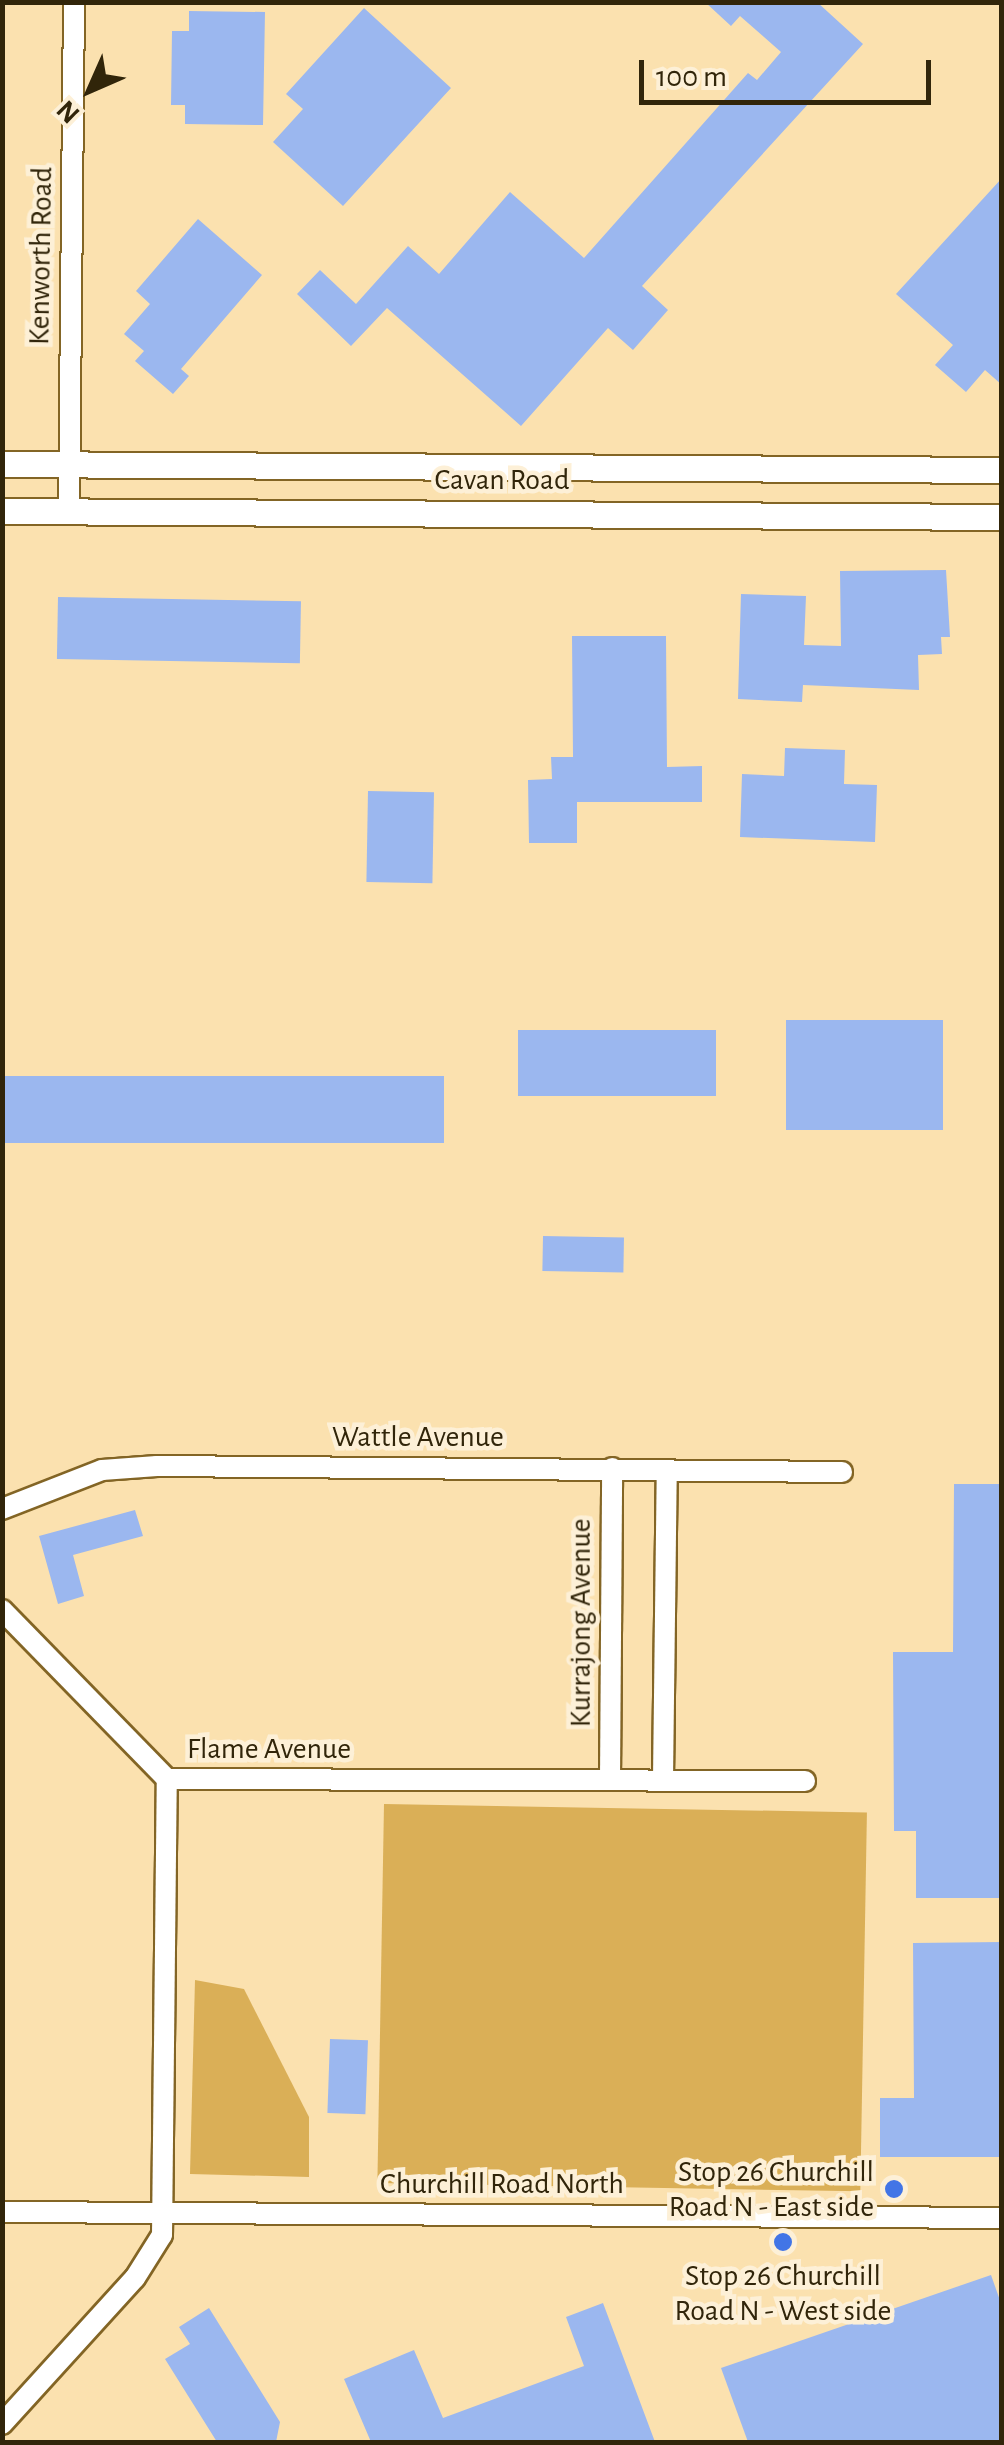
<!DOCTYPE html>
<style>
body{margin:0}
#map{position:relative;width:1004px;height:2445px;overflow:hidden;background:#fbe1af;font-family:"Alegreya Sans",sans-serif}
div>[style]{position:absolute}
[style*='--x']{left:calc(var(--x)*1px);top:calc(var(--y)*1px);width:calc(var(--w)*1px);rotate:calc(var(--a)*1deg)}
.green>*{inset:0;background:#daaf57;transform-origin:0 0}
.building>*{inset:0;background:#9bb7ef;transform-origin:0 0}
.roads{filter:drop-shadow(2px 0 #836525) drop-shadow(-2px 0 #836525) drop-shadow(0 2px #836525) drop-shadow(0 -2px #836525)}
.minor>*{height:20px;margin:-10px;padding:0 10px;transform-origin:10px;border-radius:10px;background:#fff}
.major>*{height:25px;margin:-12.5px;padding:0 12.5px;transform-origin:12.5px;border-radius:12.5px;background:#fff}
.dots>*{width:28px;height:28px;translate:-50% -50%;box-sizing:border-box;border:5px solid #fdf0d7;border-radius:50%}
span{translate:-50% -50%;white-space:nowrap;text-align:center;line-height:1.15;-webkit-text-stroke:9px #fdf0d7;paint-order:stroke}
.street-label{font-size:30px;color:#31250a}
.poi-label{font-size:30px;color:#31250a}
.right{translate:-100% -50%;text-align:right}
.frame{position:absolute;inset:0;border:5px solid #31250a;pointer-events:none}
.north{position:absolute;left:40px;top:40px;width:100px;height:100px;-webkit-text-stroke:8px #fdf0d7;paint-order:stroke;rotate:225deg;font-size:28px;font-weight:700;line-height:40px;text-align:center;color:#31250a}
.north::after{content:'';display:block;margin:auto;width:35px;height:45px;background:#31250a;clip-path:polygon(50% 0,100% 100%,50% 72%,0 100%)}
.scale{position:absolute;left:639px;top:60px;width:292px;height:45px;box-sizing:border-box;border:5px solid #31250a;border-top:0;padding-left:12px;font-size:30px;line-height:35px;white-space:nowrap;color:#31250a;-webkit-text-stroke:8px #fdf0d7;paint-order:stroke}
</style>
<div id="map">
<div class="green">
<i style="left:384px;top:1804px;width:483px;height:379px;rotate:1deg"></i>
<i style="clip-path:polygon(195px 1980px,244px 1989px,309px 2117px,309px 2177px,190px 2174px)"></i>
</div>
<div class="building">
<i style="clip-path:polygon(705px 2px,817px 2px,863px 44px,642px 286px,668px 310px,633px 350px,608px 328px,521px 426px,387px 308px,351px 346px,297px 294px,320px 270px,356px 304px,408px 246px,439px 274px,510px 192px,584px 258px,748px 73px,757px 80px,781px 52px,740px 16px,731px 26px)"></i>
<i style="clip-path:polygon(364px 8px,451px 88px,343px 206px,273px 142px,303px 109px,286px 94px)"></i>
<i style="clip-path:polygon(189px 11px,265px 12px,263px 125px,185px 124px,185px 105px,171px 105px,172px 31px,189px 31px)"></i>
<i style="clip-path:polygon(1002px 178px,1002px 385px,985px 370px,966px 392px,935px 365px,953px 345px,896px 294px)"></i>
<i style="clip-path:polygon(198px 219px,262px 275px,181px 369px,189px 376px,173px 394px,135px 361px,144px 351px,124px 334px,150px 304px,136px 291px)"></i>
<i style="clip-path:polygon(946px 570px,950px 637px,941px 637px,942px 654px,918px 655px,919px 690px,803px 685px,802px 702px,738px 699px,741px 594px,806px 596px,804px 645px,841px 646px,840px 571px)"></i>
<i style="left:58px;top:597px;width:243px;height:62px;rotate:1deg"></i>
<i style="clip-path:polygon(572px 636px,666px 636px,667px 767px,702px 766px,702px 802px,577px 802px,577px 843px,529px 843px,528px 780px,552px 779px,551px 757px,573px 757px)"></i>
<i style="clip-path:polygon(785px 748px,845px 750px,844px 784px,877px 785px,875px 842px,740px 837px,742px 774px,784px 776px)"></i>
<i style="left:368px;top:791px;width:66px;height:91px;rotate:1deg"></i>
<i style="left:786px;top:1020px;width:157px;height:110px"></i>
<i style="left:518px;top:1030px;width:198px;height:66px"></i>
<i style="left:2px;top:1076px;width:442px;height:67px"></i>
<i style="left:543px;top:1236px;width:81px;height:35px;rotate:1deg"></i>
<i style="clip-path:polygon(954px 1484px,1002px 1484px,1002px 1898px,916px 1898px,916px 1831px,894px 1831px,893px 1652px,953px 1652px)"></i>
<i style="clip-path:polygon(135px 1510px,143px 1536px,73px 1555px,84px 1596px,58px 1604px,39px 1536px)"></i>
<i style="clip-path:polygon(1002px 1942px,1002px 2157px,880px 2157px,880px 2098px,914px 2098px,913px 1943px)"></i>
<i style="left:330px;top:2039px;width:38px;height:74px;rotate:2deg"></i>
<i style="clip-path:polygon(991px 2275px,1002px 2306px,1002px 2442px,748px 2442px,721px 2368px)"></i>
<i style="clip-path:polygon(603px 2303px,655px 2442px,371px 2442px,344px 2379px,414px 2350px,443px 2418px,584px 2366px,566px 2317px)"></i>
<i style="clip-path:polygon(209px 2308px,280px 2422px,276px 2442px,217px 2442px,165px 2359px,190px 2344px,179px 2327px)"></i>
</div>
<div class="roads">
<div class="minor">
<i style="--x:69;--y:511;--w:509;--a:-89.44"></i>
<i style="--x:2;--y:1509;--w:107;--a:-21.3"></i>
<i style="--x:102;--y:1470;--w:55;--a:-4.2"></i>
<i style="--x:157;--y:1466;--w:685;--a:0.5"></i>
<i style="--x:2;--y:1610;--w:236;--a:45.7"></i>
<i style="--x:610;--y:1779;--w:311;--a:-89.6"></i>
<i style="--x:663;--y:1779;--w:309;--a:-89.3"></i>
<i style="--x:2;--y:2212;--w:1000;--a:0.34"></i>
<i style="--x:2;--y:2424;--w:197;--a:-47.7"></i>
<i style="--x:135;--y:2278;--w:51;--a:-57.9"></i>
<i style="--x:162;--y:2235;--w:456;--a:-89.4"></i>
<i style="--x:167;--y:1779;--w:638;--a:0.18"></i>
</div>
<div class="major">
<i style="--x:2;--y:464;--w:1000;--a:0.34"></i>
<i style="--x:2;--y:511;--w:1000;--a:0.34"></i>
</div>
</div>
<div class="dots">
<i style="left:894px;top:2189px;background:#4275e6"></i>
<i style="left:783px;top:2242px;background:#4275e6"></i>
</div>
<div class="street-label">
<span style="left:41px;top:256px;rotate:-89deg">Kenworth Road</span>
<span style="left:502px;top:480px">Cavan Road</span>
<span style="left:418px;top:1437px">Wattle Avenue</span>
<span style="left:581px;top:1623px;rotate:-90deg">Kurrajong Avenue</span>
<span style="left:269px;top:1749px">Flame Avenue</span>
<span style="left:502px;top:2184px">Churchill Road North</span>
</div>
<div class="poi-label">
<span class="right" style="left:874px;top:2189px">Stop 26 Churchill<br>Road N - East side</span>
<span style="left:783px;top:2293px">Stop 26 Churchill<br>Road N - West side</span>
</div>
<div class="frame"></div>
<div class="north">N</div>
<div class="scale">100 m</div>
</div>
